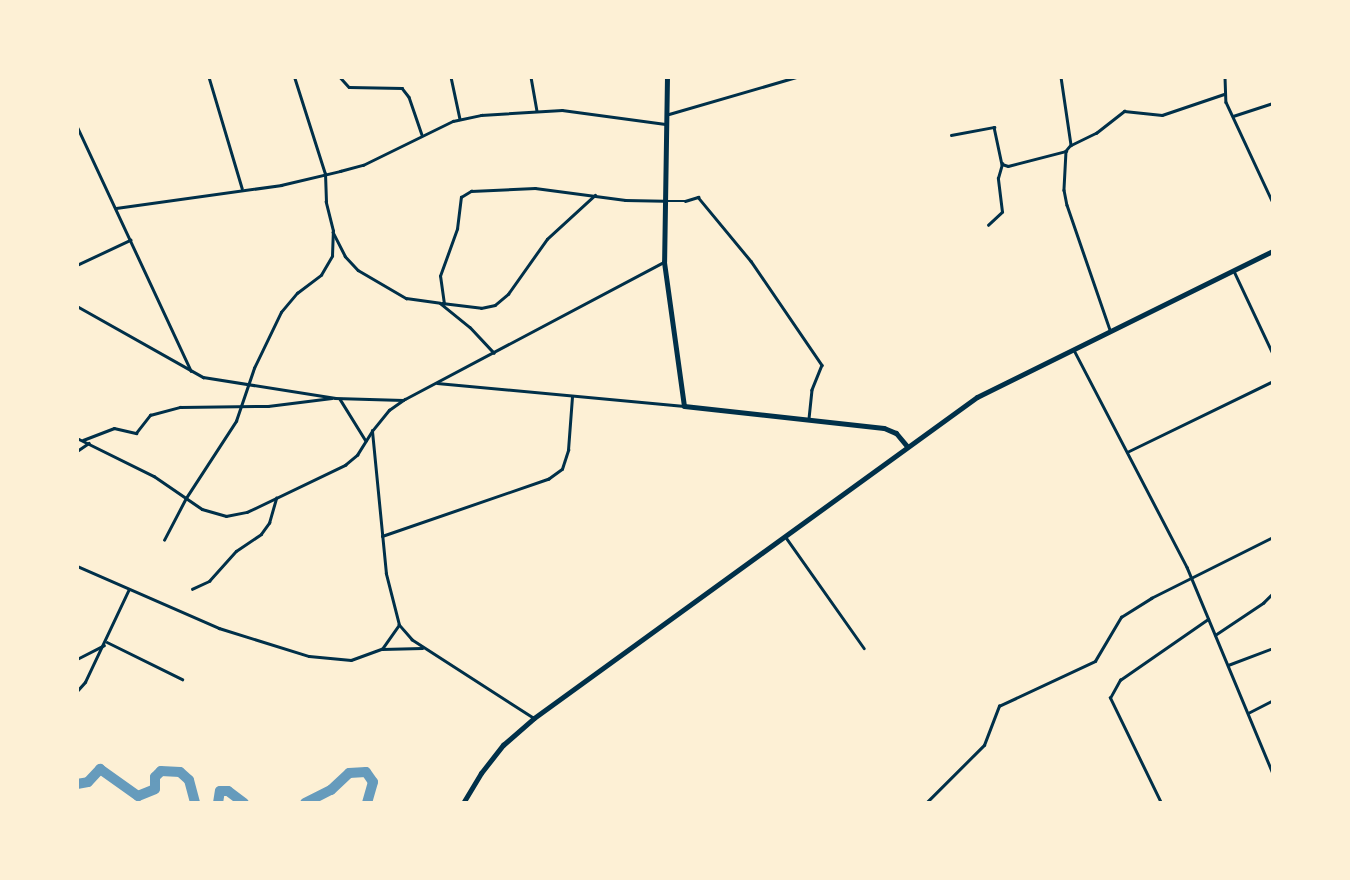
<!DOCTYPE html>
<style>
body{margin:0}
#map{position:relative;width:1350px;height:880px;overflow:hidden;background:#fdf0d5;font-family:Roboto,sans-serif}
div>[style]{position:absolute}
[style*='--x']{left:calc(var(--x)*1px);top:calc(var(--y)*1px);width:calc(var(--w)*1px);rotate:calc(var(--a)*1deg)}
.river>*{height:10px;margin:-5px;padding:0 5px;transform-origin:5px;border-radius:5px;background:#669bbc}
.minor>*{height:2.5px;margin:-1.25px;padding:0 1.25px;transform-origin:1.25px;border-radius:1.25px;background:#003049}
.primary>*{height:5px;margin:-2.5px;padding:0 2.5px;transform-origin:2.5px;border-radius:2.5px;background:#003049}
span{translate:-50% -50%;white-space:nowrap;text-align:center;line-height:1.15;-webkit-text-stroke:5px #fdf0d5;paint-order:stroke}
.frame{position:absolute;inset:0;border:79px solid #fdf0d5;pointer-events:none}
</style>
<div id="map">
<div class="river">
<i style="--x:77;--y:784;--w:11;--a:-10"></i>
<i style="--x:88;--y:782;--w:18;--a:-47"></i>
<i style="--x:100;--y:769;--w:47;--a:35.4"></i>
<i style="--x:138;--y:796;--w:18;--a:-22"></i>
<i style="--x:155;--y:789;--w:12;--a:-90"></i>
<i style="--x:155;--y:777;--w:8;--a:-45"></i>
<i style="--x:161;--y:771;--w:19;--a:3"></i>
<i style="--x:180;--y:772;--w:12;--a:42"></i>
<i style="--x:189;--y:780;--w:24;--a:75"></i>
<i style="--x:218;--y:803;--w:12;--a:-81"></i>
<i style="--x:220;--y:791;--w:8;--a:0"></i>
<i style="--x:228;--y:791;--w:20;--a:37"></i>
<i style="--x:305;--y:803;--w:29;--a:-27"></i>
<i style="--x:331;--y:790;--w:25;--a:-43"></i>
<i style="--x:349;--y:773;--w:17;--a:-3"></i>
<i style="--x:366;--y:772;--w:12;--a:55"></i>
<i style="--x:373;--y:782;--w:22;--a:106"></i>
</div>
<div class="minor">
<i style="--x:209;--y:77;--w:116;--a:73.4"></i>
<i style="--x:340;--y:77;--w:13;--a:48"></i>
<i style="--x:349;--y:87;--w:53;--a:1.1"></i>
<i style="--x:402;--y:88;--w:11;--a:52"></i>
<i style="--x:409;--y:97;--w:39;--a:71"></i>
<i style="--x:451;--y:77;--w:43;--a:77.9"></i>
<i style="--x:531;--y:77;--w:34;--a:80"></i>
<i style="--x:1061;--y:77;--w:69;--a:81.6"></i>
<i style="--x:1071;--y:145;--w:8;--a:130"></i>
<i style="--x:1066;--y:151;--w:39;--a:93"></i>
<i style="--x:1064;--y:190;--w:15;--a:79"></i>
<i style="--x:1067;--y:205;--w:132;--a:71"></i>
<i style="--x:1225;--y:77;--w:25;--a:88"></i>
<i style="--x:1226;--y:102;--w:111;--a:65"></i>
<i style="--x:669;--y:114;--w:132;--a:-16.2"></i>
<i style="--x:1233;--y:116;--w:42;--a:-18"></i>
<i style="--x:77;--y:126;--w:270;--a:65"></i>
<i style="--x:951;--y:135;--w:44;--a:-10.5"></i>
<i style="--x:994;--y:127;--w:38;--a:78"></i>
<i style="--x:1002;--y:164;--w:6;--a:18"></i>
<i style="--x:1008;--y:166;--w:60;--a:-14.5"></i>
<i style="--x:1071;--y:145;--w:28;--a:-26"></i>
<i style="--x:1096;--y:133;--w:36;--a:-38"></i>
<i style="--x:1124;--y:111;--w:38;--a:6"></i>
<i style="--x:1162;--y:115;--w:65;--a:-18.7"></i>
<i style="--x:116;--y:208;--w:167;--a:-7.9"></i>
<i style="--x:281;--y:185;--w:61;--a:-13.3"></i>
<i style="--x:340;--y:171;--w:24;--a:-15"></i>
<i style="--x:363;--y:165;--w:100;--a:-26.1"></i>
<i style="--x:453;--y:121;--w:29;--a:-12"></i>
<i style="--x:481;--y:115;--w:81;--a:-3.5"></i>
<i style="--x:562;--y:110;--w:104;--a:7.7"></i>
<i style="--x:988;--y:225;--w:19;--a:-43"></i>
<i style="--x:1002;--y:212;--w:34;--a:-97"></i>
<i style="--x:998;--y:178;--w:15;--a:-74"></i>
<i style="--x:333;--y:232;--w:27;--a:63"></i>
<i style="--x:345;--y:256;--w:19;--a:47"></i>
<i style="--x:358;--y:270;--w:56;--a:30.3"></i>
<i style="--x:406;--y:298;--w:34;--a:8"></i>
<i style="--x:440;--y:303;--w:38;--a:39"></i>
<i style="--x:470;--y:327;--w:35;--a:47"></i>
<i style="--x:77;--y:265;--w:59;--a:-25.3"></i>
<i style="--x:1234;--y:271;--w:92;--a:64.8"></i>
<i style="--x:442;--y:303;--w:39;--a:7"></i>
<i style="--x:481;--y:308;--w:14;--a:-12"></i>
<i style="--x:495;--y:305;--w:17;--a:-40"></i>
<i style="--x:508;--y:294;--w:67;--a:-54.7"></i>
<i style="--x:547;--y:239;--w:65;--a:-42.5"></i>
<i style="--x:444;--y:304;--w:28;--a:-98"></i>
<i style="--x:440;--y:276;--w:50;--a:-70.1"></i>
<i style="--x:457;--y:229;--w:32;--a:-83"></i>
<i style="--x:461;--y:197;--w:12;--a:-31"></i>
<i style="--x:471;--y:191;--w:64;--a:-2.7"></i>
<i style="--x:535;--y:188;--w:91;--a:7.6"></i>
<i style="--x:625;--y:200;--w:39;--a:1"></i>
<i style="--x:664;--y:201;--w:21;--a:0"></i>
<i style="--x:685;--y:201;--w:14;--a:-17"></i>
<i style="--x:698;--y:197;--w:83;--a:50.4"></i>
<i style="--x:751;--y:261;--w:126;--a:55.7"></i>
<i style="--x:822;--y:365;--w:27;--a:112"></i>
<i style="--x:812;--y:390;--w:30;--a:96"></i>
<i style="--x:77;--y:306;--w:145;--a:29.4"></i>
<i style="--x:203;--y:377;--w:134;--a:9"></i>
<i style="--x:335;--y:398;--w:68;--a:1.7"></i>
<i style="--x:1074;--y:350;--w:245;--a:62.5"></i>
<i style="--x:1187;--y:567;--w:224;--a:67.4"></i>
<i style="--x:437;--y:383;--w:248;--a:5.3"></i>
<i style="--x:340;--y:399;--w:49;--a:58.2"></i>
<i style="--x:77;--y:438;--w:86;--a:26.3"></i>
<i style="--x:154;--y:476;--w:58;--a:34.5"></i>
<i style="--x:202;--y:509;--w:25;--a:16"></i>
<i style="--x:226;--y:516;--w:21;--a:-11"></i>
<i style="--x:247;--y:512;--w:109;--a:-25.6"></i>
<i style="--x:345;--y:465;--w:16;--a:-40"></i>
<i style="--x:357;--y:455;--w:28;--a:-58"></i>
<i style="--x:83;--y:440;--w:33;--a:-21"></i>
<i style="--x:114;--y:428;--w:23;--a:13"></i>
<i style="--x:136;--y:433;--w:23;--a:-52"></i>
<i style="--x:150;--y:415;--w:31;--a:-15"></i>
<i style="--x:180;--y:407;--w:88;--a:-0.7"></i>
<i style="--x:268;--y:406;--w:64;--a:-7.2"></i>
<i style="--x:77;--y:451;--w:14;--a:-34"></i>
<i style="--x:1127;--y:452;--w:162;--a:-25.9"></i>
<i style="--x:382;--y:536;--w:176;--a:-19"></i>
<i style="--x:548;--y:479;--w:17;--a:-36"></i>
<i style="--x:562;--y:469;--w:20;--a:-72"></i>
<i style="--x:568;--y:450;--w:53;--a:-85.7"></i>
<i style="--x:785;--y:536;--w:137;--a:54.8"></i>
<i style="--x:164;--y:540;--w:47;--a:-62.4"></i>
<i style="--x:186;--y:498;--w:92;--a:-57"></i>
<i style="--x:236;--y:421;--w:56;--a:-71.2"></i>
<i style="--x:254;--y:368;--w:62;--a:-64.3"></i>
<i style="--x:281;--y:312;--w:25;--a:-50"></i>
<i style="--x:297;--y:293;--w:30;--a:-37"></i>
<i style="--x:321;--y:275;--w:22;--a:-60"></i>
<i style="--x:332;--y:256;--w:25;--a:-88"></i>
<i style="--x:333;--y:231;--w:30;--a:-104"></i>
<i style="--x:326;--y:202;--w:28;--a:-92"></i>
<i style="--x:325;--y:174;--w:102;--a:-107.7"></i>
<i style="--x:77;--y:566;--w:155;--a:23.6"></i>
<i style="--x:219;--y:628;--w:94;--a:17.3"></i>
<i style="--x:309;--y:656;--w:42;--a:5.4"></i>
<i style="--x:351;--y:660;--w:33;--a:-20"></i>
<i style="--x:382;--y:649;--w:40;--a:-1.4"></i>
<i style="--x:192;--y:589;--w:19;--a:-25"></i>
<i style="--x:209;--y:581;--w:40;--a:-48"></i>
<i style="--x:236;--y:551;--w:30;--a:-34"></i>
<i style="--x:261;--y:534;--w:14;--a:-54"></i>
<i style="--x:269;--y:523;--w:26;--a:-74"></i>
<i style="--x:1215;--y:635;--w:58;--a:-33.7"></i>
<i style="--x:1263;--y:603;--w:14;--a:-45"></i>
<i style="--x:107;--y:642;--w:84;--a:26.3"></i>
<i style="--x:382;--y:649;--w:28;--a:-55"></i>
<i style="--x:77;--y:659;--w:30;--a:-27"></i>
<i style="--x:1228;--y:665;--w:48;--a:-20.7"></i>
<i style="--x:77;--y:691;--w:12;--a:-48"></i>
<i style="--x:85;--y:682;--w:101;--a:-64.7"></i>
<i style="--x:1248;--y:713;--w:28;--a:-27"></i>
<i style="--x:533;--y:718;--w:144;--a:-147.2"></i>
<i style="--x:412;--y:640;--w:20;--a:-131"></i>
<i style="--x:399;--y:625;--w:53;--a:-104.3"></i>
<i style="--x:386;--y:574;--w:144;--a:-95.6"></i>
<i style="--x:372;--y:431;--w:27;--a:-51"></i>
<i style="--x:389;--y:410;--w:19;--a:-35"></i>
<i style="--x:405;--y:399;--w:293;--a:-27.9"></i>
<i style="--x:926;--y:803;--w:82;--a:-45"></i>
<i style="--x:984;--y:745;--w:42;--a:-69"></i>
<i style="--x:999;--y:706;--w:106;--a:-25.1"></i>
<i style="--x:1095;--y:661;--w:51;--a:-59.4"></i>
<i style="--x:1121;--y:617;--w:36;--a:-32"></i>
<i style="--x:1151;--y:598;--w:136;--a:-26.6"></i>
<i style="--x:1161;--y:803;--w:117;--a:-115.9"></i>
<i style="--x:1110;--y:698;--w:21;--a:-61"></i>
<i style="--x:1120;--y:680;--w:107;--a:-34.7"></i>
</div>
<div class="primary">
<i style="--x:667;--y:77;--w:185;--a:90.9"></i>
<i style="--x:664;--y:262;--w:145;--a:82.1"></i>
<i style="--x:684;--y:406;--w:201;--a:6.3"></i>
<i style="--x:884;--y:428;--w:13;--a:23"></i>
<i style="--x:896;--y:433;--w:17;--a:50"></i>
<i style="--x:463;--y:803;--w:35;--a:-59"></i>
<i style="--x:481;--y:773;--w:36;--a:-52"></i>
<i style="--x:503;--y:745;--w:41;--a:-41.1"></i>
<i style="--x:534;--y:718;--w:547;--a:-35.93"></i>
<i style="--x:977;--y:397;--w:330;--a:-26.3"></i>
</div>
<div class="frame"></div>
</div>
